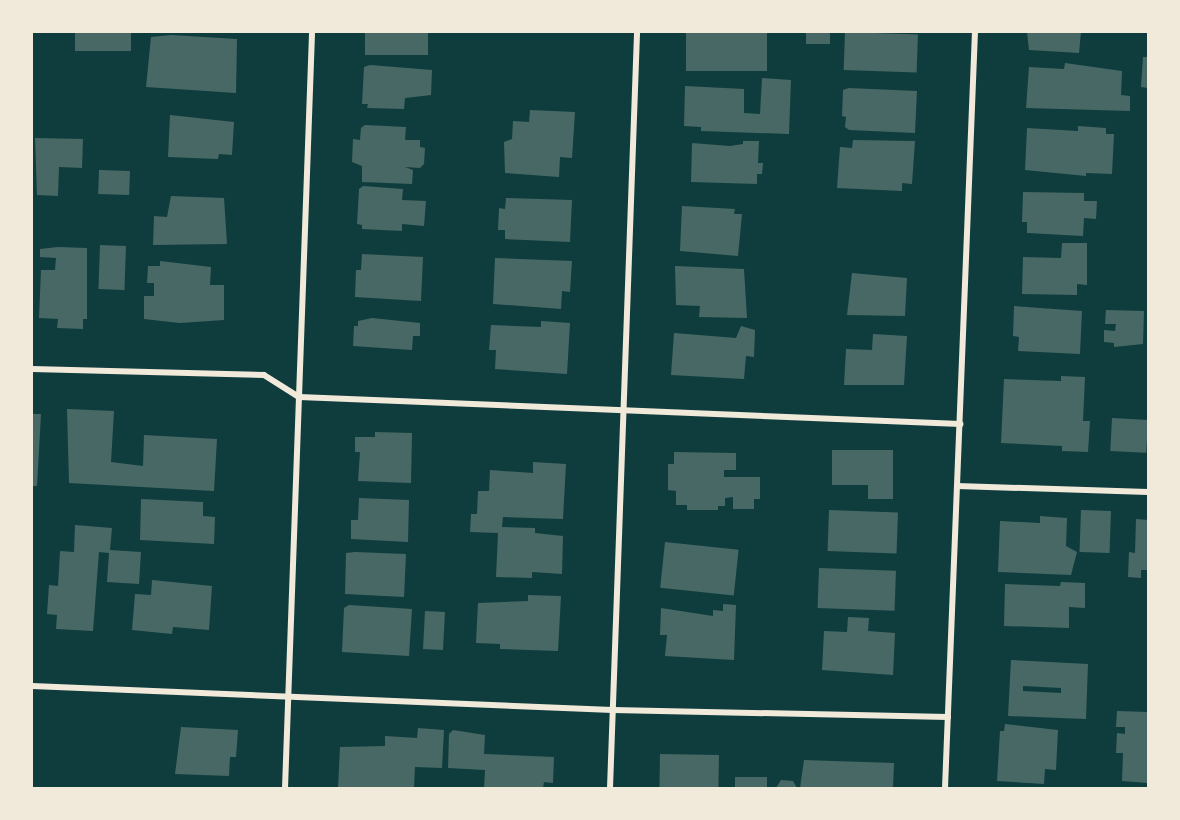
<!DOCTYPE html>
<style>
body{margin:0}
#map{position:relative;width:1180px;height:820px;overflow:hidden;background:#0f3d3e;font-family:Merriweather,serif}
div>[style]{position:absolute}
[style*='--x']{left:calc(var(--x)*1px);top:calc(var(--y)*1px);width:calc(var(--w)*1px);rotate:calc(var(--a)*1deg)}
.building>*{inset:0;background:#486865;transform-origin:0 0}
.minor>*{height:6px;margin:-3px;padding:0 3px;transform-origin:3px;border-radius:3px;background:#f1e9da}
span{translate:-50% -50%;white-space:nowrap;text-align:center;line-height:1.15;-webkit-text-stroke:6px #f1e9da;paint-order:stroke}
.frame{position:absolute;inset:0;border:33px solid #f1e9da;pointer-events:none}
</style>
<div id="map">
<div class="building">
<i style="left:75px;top:32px;width:56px;height:19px"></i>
<i style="left:365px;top:32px;width:63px;height:23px"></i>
<i style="left:686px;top:32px;width:81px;height:39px"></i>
<i style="left:806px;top:32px;width:24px;height:12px"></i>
<i style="left:845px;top:32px;width:73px;height:38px;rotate:2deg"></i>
<i style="clip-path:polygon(1027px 32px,1081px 32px,1079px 53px,1029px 50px)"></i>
<i style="clip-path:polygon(171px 35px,237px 39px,236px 93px,146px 87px,151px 37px)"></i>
<i style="clip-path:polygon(1143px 57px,1148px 57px,1148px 88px,1141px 87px)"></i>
<i style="clip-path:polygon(1065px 63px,1122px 71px,1121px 95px,1130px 96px,1130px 111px,1026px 108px,1029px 67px,1064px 69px)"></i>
<i style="clip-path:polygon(370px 65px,432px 70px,431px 95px,405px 98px,404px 109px,367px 108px,368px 104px,362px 104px,364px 67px)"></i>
<i style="clip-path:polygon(762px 78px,791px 80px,789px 134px,701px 131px,701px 127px,684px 126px,685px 86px,744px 89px,744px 113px,760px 114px)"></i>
<i style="clip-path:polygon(849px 88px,917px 91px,915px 133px,849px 130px,845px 127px,846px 117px,842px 116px,843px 90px)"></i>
<i style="clip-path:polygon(530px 110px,575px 112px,572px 158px,560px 157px,559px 177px,505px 173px,504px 142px,512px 139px,513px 121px,529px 122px)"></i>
<i style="clip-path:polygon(170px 115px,234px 122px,232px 155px,219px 154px,218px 159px,168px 157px)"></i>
<i style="clip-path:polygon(365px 125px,406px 127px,405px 140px,420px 140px,420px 147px,425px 148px,424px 164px,420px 168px,405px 167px,413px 170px,412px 184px,362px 182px,362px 166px,352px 162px,353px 139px,360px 140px,361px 128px)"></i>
<i style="clip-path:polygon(1078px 126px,1106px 128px,1106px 134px,1114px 134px,1112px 174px,1086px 173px,1086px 176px,1025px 170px,1027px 128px,1078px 131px)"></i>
<i style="clip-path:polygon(35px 138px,83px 139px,82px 168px,59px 167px,58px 196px,37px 195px)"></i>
<i style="clip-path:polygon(853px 140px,915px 141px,912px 184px,902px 183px,902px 191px,837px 188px,840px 147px,852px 148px)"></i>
<i style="clip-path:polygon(743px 141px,759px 141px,758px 163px,763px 163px,762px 174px,757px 174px,757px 184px,691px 182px,692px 143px,730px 146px,743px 144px)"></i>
<i style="left:99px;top:170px;width:31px;height:24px;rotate:2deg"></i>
<i style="clip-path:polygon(363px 186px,403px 189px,402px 200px,426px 201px,424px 226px,402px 224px,402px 231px,362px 229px,362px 225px,357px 224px,359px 189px)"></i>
<i style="clip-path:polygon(1023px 192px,1084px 193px,1084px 201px,1097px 201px,1096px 219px,1084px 218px,1083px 236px,1027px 233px,1027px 222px,1022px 222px)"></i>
<i style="clip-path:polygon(171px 196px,224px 198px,227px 244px,153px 245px,154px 216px,167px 217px)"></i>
<i style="clip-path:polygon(506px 198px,572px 200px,570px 242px,505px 239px,505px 230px,498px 230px,499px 208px,505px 209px)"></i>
<i style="clip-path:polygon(682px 206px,735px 209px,734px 214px,742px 214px,738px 256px,680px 251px)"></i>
<i style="clip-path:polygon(1062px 243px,1087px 243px,1087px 285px,1077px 284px,1077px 295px,1022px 294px,1023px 257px,1061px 258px)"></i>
<i style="left:100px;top:245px;width:26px;height:44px;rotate:2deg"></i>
<i style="clip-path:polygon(58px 247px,87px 248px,87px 319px,83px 319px,83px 329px,57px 328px,58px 319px,39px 318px,41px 270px,55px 270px,56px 258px,40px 257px,40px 249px)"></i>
<i style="clip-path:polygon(362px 254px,423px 257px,421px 301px,355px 297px,356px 270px,361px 270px)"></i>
<i style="clip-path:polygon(495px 258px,572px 261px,570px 292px,562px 291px,561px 309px,493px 304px)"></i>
<i style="clip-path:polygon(160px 261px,211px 267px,210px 285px,224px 285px,224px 320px,180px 323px,144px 319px,144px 296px,154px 296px,154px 283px,147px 283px,148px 266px,160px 266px)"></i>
<i style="clip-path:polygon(675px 266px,744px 269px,747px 318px,699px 317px,700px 306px,676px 305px)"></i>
<i style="clip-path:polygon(852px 273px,907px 278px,905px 316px,847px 315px)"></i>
<i style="clip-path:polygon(1014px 306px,1082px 311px,1080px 354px,1018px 351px,1019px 337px,1013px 336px)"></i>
<i style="clip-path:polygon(1106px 310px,1144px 311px,1143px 344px,1114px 347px,1114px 343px,1104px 342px,1104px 330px,1115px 331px,1116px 324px,1105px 324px)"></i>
<i style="clip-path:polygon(372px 318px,420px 323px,420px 336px,413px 336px,412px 350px,353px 346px,354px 326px,358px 326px,358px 321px)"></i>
<i style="clip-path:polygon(541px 321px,570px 323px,567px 374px,495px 369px,496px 350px,489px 350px,491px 325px,541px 327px)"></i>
<i style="clip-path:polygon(741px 326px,755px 330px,754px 357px,746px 356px,744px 379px,671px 375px,674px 333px,736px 338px)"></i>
<i style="clip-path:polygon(873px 334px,907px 336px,904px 385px,844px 385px,846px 349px,872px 350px)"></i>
<i style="clip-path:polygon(1061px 376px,1085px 377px,1083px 421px,1090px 421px,1088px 452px,1062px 451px,1062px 446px,1001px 443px,1004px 379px,1061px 381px)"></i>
<i style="clip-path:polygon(67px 409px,114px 411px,111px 462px,143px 466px,144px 435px,217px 439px,214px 491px,69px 483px)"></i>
<i style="clip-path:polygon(32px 414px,41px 414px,37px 486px,32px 486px)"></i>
<i style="left:1112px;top:418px;width:36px;height:33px;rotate:3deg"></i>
<i style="clip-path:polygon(375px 432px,412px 433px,411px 483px,358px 481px,360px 452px,355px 452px,355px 437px,375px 437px)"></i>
<i style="clip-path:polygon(832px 450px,893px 450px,893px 499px,868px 499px,868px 485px,832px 485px)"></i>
<i style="clip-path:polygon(674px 452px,736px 453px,736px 470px,724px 470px,724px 477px,760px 477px,760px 499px,754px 499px,754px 509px,733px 509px,733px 497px,725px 498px,725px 506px,718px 506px,718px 510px,687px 510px,687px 505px,676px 505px,676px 491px,668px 490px,668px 464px,674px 464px)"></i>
<i style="clip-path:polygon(533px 462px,566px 464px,563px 519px,503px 517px,502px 527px,535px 528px,535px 533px,563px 536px,562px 574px,532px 572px,532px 578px,496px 577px,498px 533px,470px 532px,471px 514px,477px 514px,478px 491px,489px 491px,490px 470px,533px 473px)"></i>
<i style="clip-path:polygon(359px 498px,409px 500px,408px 542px,351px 539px,351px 520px,358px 520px)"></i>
<i style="clip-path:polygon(141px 499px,203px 502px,203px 516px,215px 517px,214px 544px,140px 540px)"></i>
<i style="left:829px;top:510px;width:69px;height:41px;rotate:2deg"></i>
<i style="left:1081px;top:510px;width:30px;height:42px;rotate:2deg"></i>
<i style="clip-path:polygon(1040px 516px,1067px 518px,1066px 546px,1077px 552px,1071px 575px,998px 572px,1000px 521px,1040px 523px)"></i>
<i style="clip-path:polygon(1136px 519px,1148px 520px,1148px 570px,1141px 570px,1141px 578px,1128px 577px,1129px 552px,1135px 553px)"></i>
<i style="clip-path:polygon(75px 525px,112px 528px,110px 550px,141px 552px,139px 584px,107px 582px,109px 553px,99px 552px,93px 631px,56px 629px,57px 615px,47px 614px,49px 585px,58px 586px,60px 551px,74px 552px)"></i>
<i style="left:665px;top:542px;width:74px;height:46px;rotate:6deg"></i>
<i style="clip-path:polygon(355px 552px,406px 554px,404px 597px,345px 594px,346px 553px)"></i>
<i style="left:819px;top:568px;width:77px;height:40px;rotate:2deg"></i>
<i style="clip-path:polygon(152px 580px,212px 586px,209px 630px,173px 627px,172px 634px,132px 630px,135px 594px,151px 595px)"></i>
<i style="clip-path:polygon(1061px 582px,1085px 583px,1085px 608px,1069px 607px,1069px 628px,1004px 626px,1005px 584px,1060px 586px)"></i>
<i style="clip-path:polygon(528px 595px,561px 596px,558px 651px,500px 649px,500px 644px,476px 643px,478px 603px,528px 601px)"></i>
<i style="clip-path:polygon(723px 604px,736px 605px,734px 660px,665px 656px,667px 635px,660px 635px,661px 608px,713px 616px,713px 610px,723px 611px)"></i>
<i style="clip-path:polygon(349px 605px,412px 609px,409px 656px,342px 652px,344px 608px)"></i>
<i style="left:425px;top:611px;width:20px;height:38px;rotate:3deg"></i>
<i style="clip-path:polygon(848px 617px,869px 618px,868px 631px,895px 633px,893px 675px,822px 670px,824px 631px,847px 632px)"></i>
<i style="clip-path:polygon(evenodd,1011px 660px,1088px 664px,1086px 719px,1008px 716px,1011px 660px,1023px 686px,1061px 688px,1061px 693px,1023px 691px,1023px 686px)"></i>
<i style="clip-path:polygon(1117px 711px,1148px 712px,1148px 783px,1122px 781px,1123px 753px,1116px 753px,1117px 733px,1125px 734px,1125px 727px,1116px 727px)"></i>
<i style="clip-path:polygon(1005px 724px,1058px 730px,1056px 770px,1045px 769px,1044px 784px,997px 781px,1000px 731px,1004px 731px)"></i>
<i style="clip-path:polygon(181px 727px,238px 730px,236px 757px,230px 757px,229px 776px,175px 774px)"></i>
<i style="clip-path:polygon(418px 728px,444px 730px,442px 768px,415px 767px,414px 788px,338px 788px,340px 747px,385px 746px,385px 736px,417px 738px)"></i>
<i style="clip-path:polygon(453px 730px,485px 735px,484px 754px,554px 757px,553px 783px,544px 782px,543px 788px,484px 788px,485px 770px,448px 768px,449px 734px)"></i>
<i style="left:660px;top:754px;width:59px;height:34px;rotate:1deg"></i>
<i style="clip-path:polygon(804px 760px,894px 763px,893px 788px,800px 788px)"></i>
<i style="left:735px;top:777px;width:32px;height:11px"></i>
<i style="clip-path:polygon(781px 780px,793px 781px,797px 788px,776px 788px)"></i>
</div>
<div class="minor">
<i style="--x:32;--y:369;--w:232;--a:1.5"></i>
<i style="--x:264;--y:375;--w:41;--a:32.2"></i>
<i style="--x:299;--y:397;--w:662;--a:2.34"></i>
<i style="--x:957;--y:486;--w:191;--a:1.8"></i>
<i style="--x:32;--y:686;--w:581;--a:2.37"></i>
<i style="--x:613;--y:710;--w:335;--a:1.2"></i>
<i style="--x:285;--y:788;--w:756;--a:-87.95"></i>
<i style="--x:610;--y:788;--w:756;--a:-87.95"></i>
<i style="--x:945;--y:788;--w:757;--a:-87.73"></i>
</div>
<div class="frame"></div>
</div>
